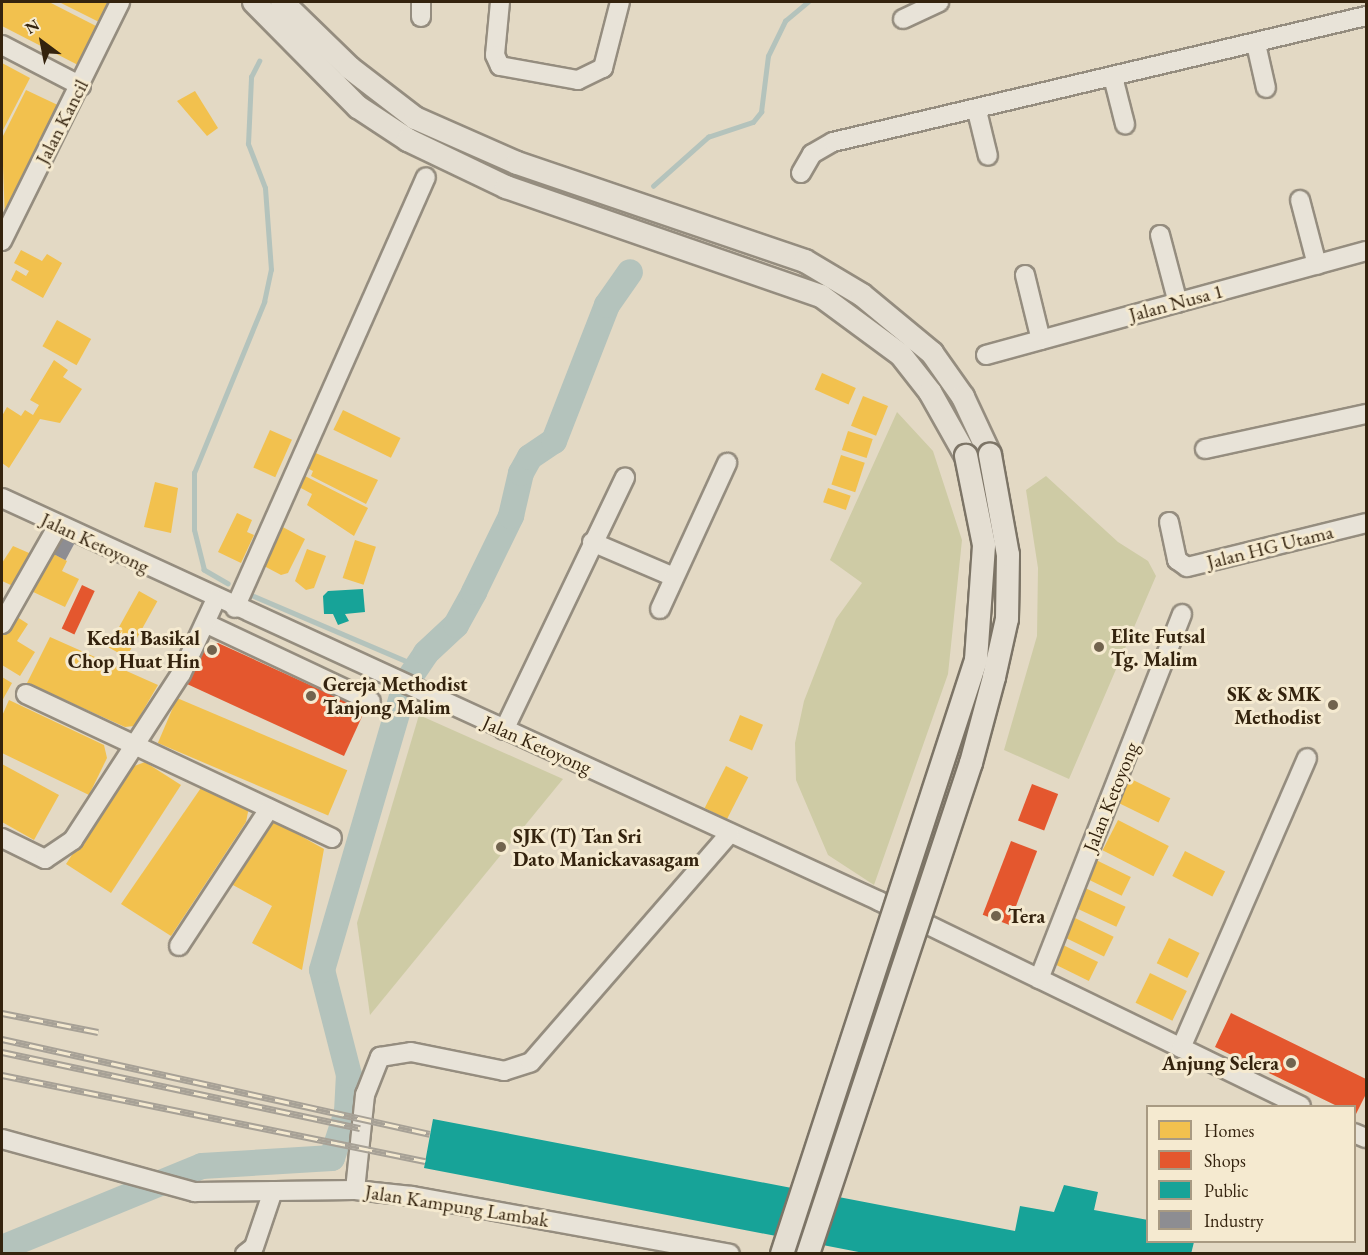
<!DOCTYPE html>
<style>
body{margin:0}
#map{position:relative;width:1368px;height:1255px;overflow:hidden;background:#e3d9c4;font-family:"EB Garamond",serif}
div>[style]{position:absolute}
[style*='--x']{left:calc(var(--x)*1px);top:calc(var(--y)*1px);width:calc(var(--w)*1px);rotate:calc(var(--a)*1deg)}
.green>*{inset:0;background:#cecba5}
.homes>*{inset:0;background:#f2c14e;transform-origin:0 0}
.shops>*{inset:0;background:#e4572e;transform-origin:0 0}
.public>*{inset:0;background:#17a398}
.industry>*{inset:0;background:#8d8d92;transform-origin:0 0}
.stream>*{height:4.5px;margin:-2.25px;padding:0 2.25px;transform-origin:2.25px;border-radius:2.25px;background:#b4c3bc}
.river>*{height:26px;margin:-13px;padding:0 13px;transform-origin:13px;border-radius:13px;background:#b4c3bc}
.roads{filter:drop-shadow(2px 0 #958d7f) drop-shadow(-2px 0 #958d7f) drop-shadow(0 2px #958d7f) drop-shadow(0 -2px #958d7f)}
.minor>*{height:18px;margin:-9px;padding:0 9px;transform-origin:9px;border-radius:9px;background:#e8e3d8}
.major>*{height:22px;margin:-11px;padding:0 11px;transform-origin:11px;border-radius:11px;background:#e4ded2}
.rail>*{height:7px;margin-top:-3.5px;transform-origin:0;background:repeating-linear-gradient(90deg,#f5ead0 0 14px,#a7a196 0 28px);box-sizing:border-box;border-block:2px solid #a7a196}
.bridges{filter:drop-shadow(2px 0 #7c7466) drop-shadow(-2px 0 #7c7466) drop-shadow(0 2px #7c7466) drop-shadow(0 -2px #7c7466)}
.major-bridge>*{height:22px;margin:-11px;padding:0 11px;transform-origin:11px;border-radius:11px;background:#e4ded2}
.dots>*{width:16px;height:16px;translate:-50% -50%;box-sizing:border-box;border:3px solid #f5ead0;border-radius:50%}
span{translate:-50% -50%;white-space:nowrap;text-align:center;line-height:1.15;-webkit-text-stroke:6px #f5ead0;paint-order:stroke}
.street-label{font-size:20px;color:#34230e}
.poi-label{font-size:20px;color:#34230e;font-weight:700}
.left{translate:0 -50%;text-align:left}
.right{translate:-100% -50%;text-align:right}
.frame{position:absolute;inset:0;border:3px solid #34230e;pointer-events:none}
.legend{position:absolute;left:1146px;top:1105px;width:210px;height:138px;box-sizing:border-box;background:#f5ead0;border:2px solid #a89a82;margin:0;padding:8px 10px;list-style:none;font-size:18px;color:#34230e}
.legend li{display:flex;align-items:center;gap:12px;height:30px}
.legend b{width:30px;border:2px solid #a89a82}
.north{position:absolute;left:12px;top:12px;width:60px;height:60px;-webkit-text-stroke:4px #f5ead0;paint-order:stroke;rotate:328deg;font-size:16px;font-weight:700;line-height:24px;text-align:center;color:#34230e}
.north::after{content:'';display:block;margin:auto;width:21px;height:27px;background:#34230e;clip-path:polygon(50% 0,100% 100%,50% 72%,0 100%)}
</style>
<div id="map">
<div class="green">
<i style="clip-path:polygon(897px 412px,933px 451px,962px 540px,948px 674px,874px 885px,828px 855px,796px 780px,795px 743px,804px 701px,836px 619px,862px 583px,830px 560px)"></i>
<i style="clip-path:polygon(1046px 476px,1118px 542px,1148px 561px,1156px 576px,1069px 779px,1004px 750px,1037px 636px,1038px 568px,1026px 490px)"></i>
<i style="clip-path:polygon(419px 715px,563px 779px,370px 1015px,357px 923px)"></i>
</div>
<div class="homes">
<i style="clip-path:polygon(2px 2px,49px 2px,98px 27px,78px 65px,2px 26px)"></i>
<i style="clip-path:polygon(59px 2px,111px 2px,101px 23px)"></i>
<i style="clip-path:polygon(2px 63px,30px 78px,2px 132px)"></i>
<i style="clip-path:polygon(26px 90px,62px 107px,5px 220px,2px 138px)"></i>
<i style="clip-path:polygon(195px 91px,218px 128px,207px 136px,177px 101px)"></i>
<i style="clip-path:polygon(21px 250px,42px 261px,47px 254px,62px 263px,43px 298px,11px 280px,16px 270px,26px 276px,29px 271px,14px 263px)"></i>
<i style="left:57px;top:320px;width:39px;height:30px;rotate:29deg"></i>
<i style="clip-path:polygon(54px 360px,68px 370px,63px 377px,82px 389px,60px 423px,40px 419px,9px 468px,2px 463px,2px 416px,7px 407px,21px 416px,25px 410px,33px 415px,39px 405px,30px 400px)"></i>
<i style="left:822px;top:373px;width:37px;height:18px;rotate:24deg"></i>
<i style="left:863px;top:396px;width:27px;height:32px;rotate:22deg"></i>
<i style="left:343px;top:410px;width:64px;height:22px;rotate:26deg"></i>
<i style="left:270px;top:430px;width:24px;height:41px;rotate:24deg"></i>
<i style="left:848px;top:431px;width:26px;height:20px;rotate:18deg"></i>
<i style="clip-path:polygon(311px 451px,378px 480px,366px 504px,311px 476px,313px 471px,303px 466px)"></i>
<i style="left:841px;top:455px;width:25px;height:31px;rotate:18deg"></i>
<i style="clip-path:polygon(305px 476px,368px 508px,354px 536px,307px 505px,312px 494px,299px 487px)"></i>
<i style="clip-path:polygon(155px 482px,178px 488px,171px 533px,144px 527px)"></i>
<i style="left:828px;top:488px;width:24px;height:15px;rotate:19deg"></i>
<i style="clip-path:polygon(237px 513px,252px 520px,247px 532px,254px 535px,241px 563px,218px 552px)"></i>
<i style="clip-path:polygon(279px 525px,305px 539px,288px 573px,281px 575px,264px 566px)"></i>
<i style="left:355px;top:540px;width:22px;height:40px;rotate:18deg"></i>
<i style="clip-path:polygon(13px 546px,36px 556px,22px 590px,2px 581px,2px 563px)"></i>
<i style="clip-path:polygon(307px 549px,326px 556px,314px 588px,306px 590px,295px 581px)"></i>
<i style="clip-path:polygon(48px 551px,67px 561px,62px 571px,79px 579px,65px 607px,29px 590px)"></i>
<i style="left:139px;top:591px;width:21px;height:64px;rotate:29deg"></i>
<i style="clip-path:polygon(11px 613px,28px 624px,17px 641px,35px 652px,20px 676px,2px 665px,2px 628px)"></i>
<i style="clip-path:polygon(50px 637px,158px 685px,134px 726px,125px 727px,27px 683px)"></i>
<i style="clip-path:polygon(2px 677px,12px 683px,2px 701px)"></i>
<i style="left:177px;top:698px;width:185px;height:49px;rotate:23deg"></i>
<i style="clip-path:polygon(9px 700px,104px 745px,107px 758px,89px 795px,2px 753px,2px 716px)"></i>
<i style="left:740px;top:715px;width:25px;height:28px;rotate:23deg"></i>
<i style="clip-path:polygon(145px 762px,181px 785px,111px 893px,66px 864px,129px 768px)"></i>
<i style="clip-path:polygon(2px 764px,59px 795px,34px 840px,2px 822px)"></i>
<i style="left:726px;top:766px;width:25px;height:47px;rotate:27deg"></i>
<i style="left:1129px;top:778px;width:46px;height:27px;rotate:26deg"></i>
<i style="clip-path:polygon(205px 782px,249px 807px,246px 822px,171px 936px,121px 904px)"></i>
<i style="left:1118px;top:820px;width:57px;height:34px;rotate:27deg"></i>
<i style="clip-path:polygon(276px 822px,324px 849px,302px 970px,252px 943px,272px 906px,231px 884px,261px 828px)"></i>
<i style="left:1185px;top:851px;width:45px;height:28px;rotate:27deg"></i>
<i style="left:1094px;top:859px;width:41px;height:21px;rotate:26deg"></i>
<i style="left:1083px;top:887px;width:47px;height:22px;rotate:25deg"></i>
<i style="left:1075px;top:918px;width:43px;height:22px;rotate:26deg"></i>
<i style="left:1169px;top:938px;width:34px;height:28px;rotate:26deg"></i>
<i style="left:1063px;top:945px;width:39px;height:21px;rotate:26deg"></i>
<i style="left:1150px;top:973px;width:41px;height:33px;rotate:26deg"></i>
</div>
<div class="shops">
<i style="left:82px;top:585px;width:14px;height:48px;rotate:25deg"></i>
<i style="clip-path:polygon(218px 643px,365px 710px,344px 756px,187px 684px,202px 650px)"></i>
<i style="left:1032px;top:784px;width:28px;height:39px;rotate:21deg"></i>
<i style="left:1011px;top:841px;width:28px;height:79px;rotate:21deg"></i>
<i style="clip-path:polygon(1231px 1013px,1366px 1079px,1366px 1094px,1354px 1118px,1354px 1106px,1337px 1106px,1215px 1047px)"></i>
</div>
<div class="public">
<i style="clip-path:polygon(363px 589px,365px 612px,345px 614px,349px 621px,338px 625px,333px 614px,324px 614px,323px 596px,328px 591px)"></i>
<i style="clip-path:polygon(433px 1119px,1015px 1231px,1020px 1206px,1054px 1212px,1064px 1185px,1098px 1192px,1094px 1210px,1148px 1220px,1148px 1242px,1194px 1242px,1191px 1254px,869px 1254px,424px 1168px)"></i>
</div>
<div class="industry">
<i style="left:59px;top:532px;width:19px;height:22px;rotate:28deg"></i>
</div>
<div class="stream">
<i style="--x:653;--y:186;--w:74;--a:-41.7"></i>
<i style="--x:708;--y:137;--w:47;--a:-18.4"></i>
<i style="--x:753;--y:122;--w:13;--a:-51"></i>
<i style="--x:761;--y:112;--w:56;--a:-82.9"></i>
<i style="--x:768;--y:56;--w:39;--a:-64"></i>
<i style="--x:785;--y:21;--w:30;--a:-40"></i>
<i style="--x:228;--y:584;--w:28;--a:-150"></i>
<i style="--x:204;--y:570;--w:41;--a:-104"></i>
<i style="--x:194;--y:530;--w:57;--a:-90"></i>
<i style="--x:194;--y:473;--w:185;--a:-67.7"></i>
<i style="--x:264;--y:302;--w:33;--a:-78"></i>
<i style="--x:271;--y:270;--w:82;--a:-94.2"></i>
<i style="--x:265;--y:188;--w:47;--a:-111.1"></i>
<i style="--x:248;--y:144;--w:67;--a:-87.4"></i>
<i style="--x:251;--y:77;--w:18;--a:-63"></i>
<i style="--x:249;--y:594;--w:184;--a:23.1"></i>
</div>
<div class="river">
<i style="--x:2;--y:1248;--w:216;--a:-22.3"></i>
<i style="--x:202;--y:1166;--w:130;--a:-3.5"></i>
<i style="--x:332;--y:1158;--w:48;--a:-71.9"></i>
<i style="--x:347;--y:1112;--w:37;--a:-87"></i>
<i style="--x:349;--y:1075;--w:108;--a:-104.4"></i>
<i style="--x:322;--y:970;--w:299;--a:-73.7"></i>
<i style="--x:406;--y:683;--w:36;--a:-56"></i>
<i style="--x:426;--y:653;--w:41;--a:-43"></i>
<i style="--x:456;--y:625;--w:38;--a:-61"></i>
<i style="--x:474;--y:592;--w:85;--a:-64"></i>
<i style="--x:511;--y:516;--w:44;--a:-76.9"></i>
<i style="--x:521;--y:473;--w:18;--a:-61"></i>
<i style="--x:530;--y:457;--w:29;--a:-34"></i>
<i style="--x:554;--y:441;--w:146;--a:-68.7"></i>
<i style="--x:607;--y:305;--w:40;--a:-55.1"></i>
</div>
<div class="roads">
<div class="minor">
<i style="--x:421;--y:2;--w:15;--a:90"></i>
<i style="--x:500;--y:2;--w:53;--a:95.4"></i>
<i style="--x:495;--y:55;--w:12;--a:66"></i>
<i style="--x:500;--y:66;--w:79;--a:10.2"></i>
<i style="--x:578;--y:80;--w:28;--a:-26"></i>
<i style="--x:603;--y:68;--w:68;--a:-75.6"></i>
<i style="--x:903;--y:19;--w:40;--a:-25"></i>
<i style="--x:1256;--y:44;--w:45;--a:77.2"></i>
<i style="--x:2;--y:45;--w:89;--a:27.4"></i>
<i style="--x:1113;--y:77;--w:49;--a:75.7"></i>
<i style="--x:977;--y:111;--w:46;--a:76.3"></i>
<i style="--x:801;--y:173;--w:22;--a:-60"></i>
<i style="--x:812;--y:154;--w:24;--a:-30"></i>
<i style="--x:833;--y:142;--w:548;--a:-13.3"></i>
<i style="--x:1300;--y:200;--w:67;--a:75.3"></i>
<i style="--x:1160;--y:235;--w:70;--a:75.2"></i>
<i style="--x:2;--y:241;--w:267;--a:-63.7"></i>
<i style="--x:1025;--y:275;--w:67;--a:76.2"></i>
<i style="--x:986;--y:355;--w:394;--a:-15.3"></i>
<i style="--x:1205;--y:449;--w:165;--a:-12.3"></i>
<i style="--x:2;--y:498;--w:965;--a:24.68"></i>
<i style="--x:879;--y:901;--w:469;--a:25.9"></i>
<i style="--x:1169;--y:522;--w:39;--a:78"></i>
<i style="--x:1177;--y:560;--w:12;--a:35"></i>
<i style="--x:1187;--y:567;--w:184;--a:-13.8"></i>
<i style="--x:592;--y:542;--w:89;--a:23.1"></i>
<i style="--x:235;--y:608;--w:471;--a:-66.1"></i>
<i style="--x:660;--y:609;--w:161;--a:-65.3"></i>
<i style="--x:2;--y:624;--w:112;--a:-60.4"></i>
<i style="--x:207;--y:624;--w:181;--a:25.2"></i>
<i style="--x:26;--y:694;--w:338;--a:25.2"></i>
<i style="--x:504;--y:730;--w:280;--a:-64.4"></i>
<i style="--x:2;--y:838;--w:48;--a:26"></i>
<i style="--x:45;--y:859;--w:34;--a:-34"></i>
<i style="--x:73;--y:840;--w:198;--a:-57"></i>
<i style="--x:181;--y:674;--w:83;--a:-65"></i>
<i style="--x:179;--y:946;--w:164;--a:-56.7"></i>
<i style="--x:1039;--y:979;--w:392;--a:-68.6"></i>
<i style="--x:1181;--y:1048;--w:316;--a:-66.5"></i>
<i style="--x:1354;--y:1133;--w:13;--a:23"></i>
<i style="--x:2;--y:1139;--w:200;--a:15.4"></i>
<i style="--x:195;--y:1192;--w:160;--a:-0.7"></i>
<i style="--x:355;--y:1190;--w:57;--a:6"></i>
<i style="--x:412;--y:1196;--w:323;--a:10.3"></i>
<i style="--x:355;--y:1190;--w:96;--a:-84"></i>
<i style="--x:365;--y:1095;--w:41;--a:-68.5"></i>
<i style="--x:380;--y:1057;--w:31;--a:-9"></i>
<i style="--x:411;--y:1052;--w:95;--a:11.5"></i>
<i style="--x:504;--y:1071;--w:28;--a:-18"></i>
<i style="--x:531;--y:1062;--w:303;--a:-49"></i>
<i style="--x:245;--y:1254;--w:11;--a:-38"></i>
<i style="--x:254;--y:1247;--w:59;--a:-71.3"></i>
</div>
<div class="major">
<i style="--x:254;--y:2;--w:148;--a:45.3"></i>
<i style="--x:358;--y:107;--w:60;--a:33.4"></i>
<i style="--x:408;--y:140;--w:109;--a:25.6"></i>
<i style="--x:506;--y:187;--w:333;--a:19.1"></i>
<i style="--x:821;--y:296;--w:99;--a:36.4"></i>
<i style="--x:901;--y:355;--w:47;--a:51.9"></i>
<i style="--x:930;--y:392;--w:73;--a:60.6"></i>
<i style="--x:282;--y:2;--w:95;--a:44.1"></i>
<i style="--x:350;--y:68;--w:82;--a:37.6"></i>
<i style="--x:415;--y:118;--w:111;--a:23.8"></i>
<i style="--x:517;--y:163;--w:304;--a:18.8"></i>
<i style="--x:805;--y:261;--w:66;--a:30.8"></i>
<i style="--x:862;--y:295;--w:91;--a:39.6"></i>
<i style="--x:932;--y:353;--w:54;--a:54.8"></i>
<i style="--x:963;--y:397;--w:64;--a:65"></i>
</div>
</div>
<div class="rail">
<i style="--x:2;--y:1013;--w:98;--a:11.2"></i>
<i style="--x:2;--y:1039;--w:438;--a:12.5"></i>
<i style="--x:2;--y:1052;--w:366;--a:12"></i>
<i style="--x:2;--y:1075;--w:432;--a:11.5"></i>
</div>
<div class="bridges">
<div class="major-bridge">
<i style="--x:782;--y:1254;--w:625;--a:-71.91"></i>
<i style="--x:976;--y:660;--w:115;--a:-86"></i>
<i style="--x:984;--y:545;--w:91;--a:-101.4"></i>
<i style="--x:808;--y:1254;--w:517;--a:-71.64"></i>
<i style="--x:971;--y:763;--w:89;--a:-75"></i>
<i style="--x:994;--y:677;--w:59;--a:-77.4"></i>
<i style="--x:1007;--y:619;--w:64;--a:-89.1"></i>
<i style="--x:1008;--y:555;--w:102;--a:-100.2"></i>
</div>
</div>
<div class="dots">
<i style="left:1099px;top:647px;background:#71634e"></i>
<i style="left:212px;top:650px;background:#71634e"></i>
<i style="left:311px;top:696px;background:#71634e"></i>
<i style="left:1333px;top:705px;background:#71634e"></i>
<i style="left:501px;top:847px;background:#71634e"></i>
<i style="left:996px;top:916px;background:#71634e"></i>
<i style="left:1291px;top:1063px;background:#71634e"></i>
</div>
<div class="street-label">
<span style="left:62px;top:122px;rotate:-63deg">Jalan Kancil</span>
<span style="left:1176px;top:303px;rotate:-15deg">Jalan Nusa 1</span>
<span style="left:95px;top:543px;rotate:25deg">Jalan Ketoyong</span>
<span style="left:1270px;top:547px;rotate:-14deg">Jalan HG Utama</span>
<span style="left:537px;top:745px;rotate:24deg">Jalan Ketoyong</span>
<span style="left:1111px;top:797px;rotate:-68deg">Jalan Ketoyong</span>
<span style="left:457px;top:1206px;rotate:9deg">Jalan Kampung Lambak</span>
</div>
<div class="poi-label">
<span class="left" style="left:1111px;top:648px">Elite Futsal<br>Tg. Malim</span>
<span class="right" style="left:200px;top:650px">Kedai Basikal<br>Chop Huat Hin</span>
<span class="left" style="left:323px;top:696px">Gereja Methodist<br>Tanjong Malim</span>
<span class="right" style="left:1321px;top:706px">SK &amp; SMK<br>Methodist</span>
<span class="left" style="left:513px;top:848px">SJK (T) Tan Sri<br>Dato Manickavasagam</span>
<span class="left" style="left:1008px;top:916px">Tera</span>
<span class="right" style="left:1279px;top:1063px">Anjung Selera</span>
</div>
<div class="frame"></div>
<ul class="legend">
<li><b style="height:16px;background:#f2c14e"></b>Homes</li>
<li><b style="height:16px;background:#e4572e"></b>Shops</li>
<li><b style="height:16px;background:#17a398"></b>Public</li>
<li><b style="height:16px;background:#8d8d92"></b>Industry</li>
</ul>
<div class="north">N</div>
</div>
